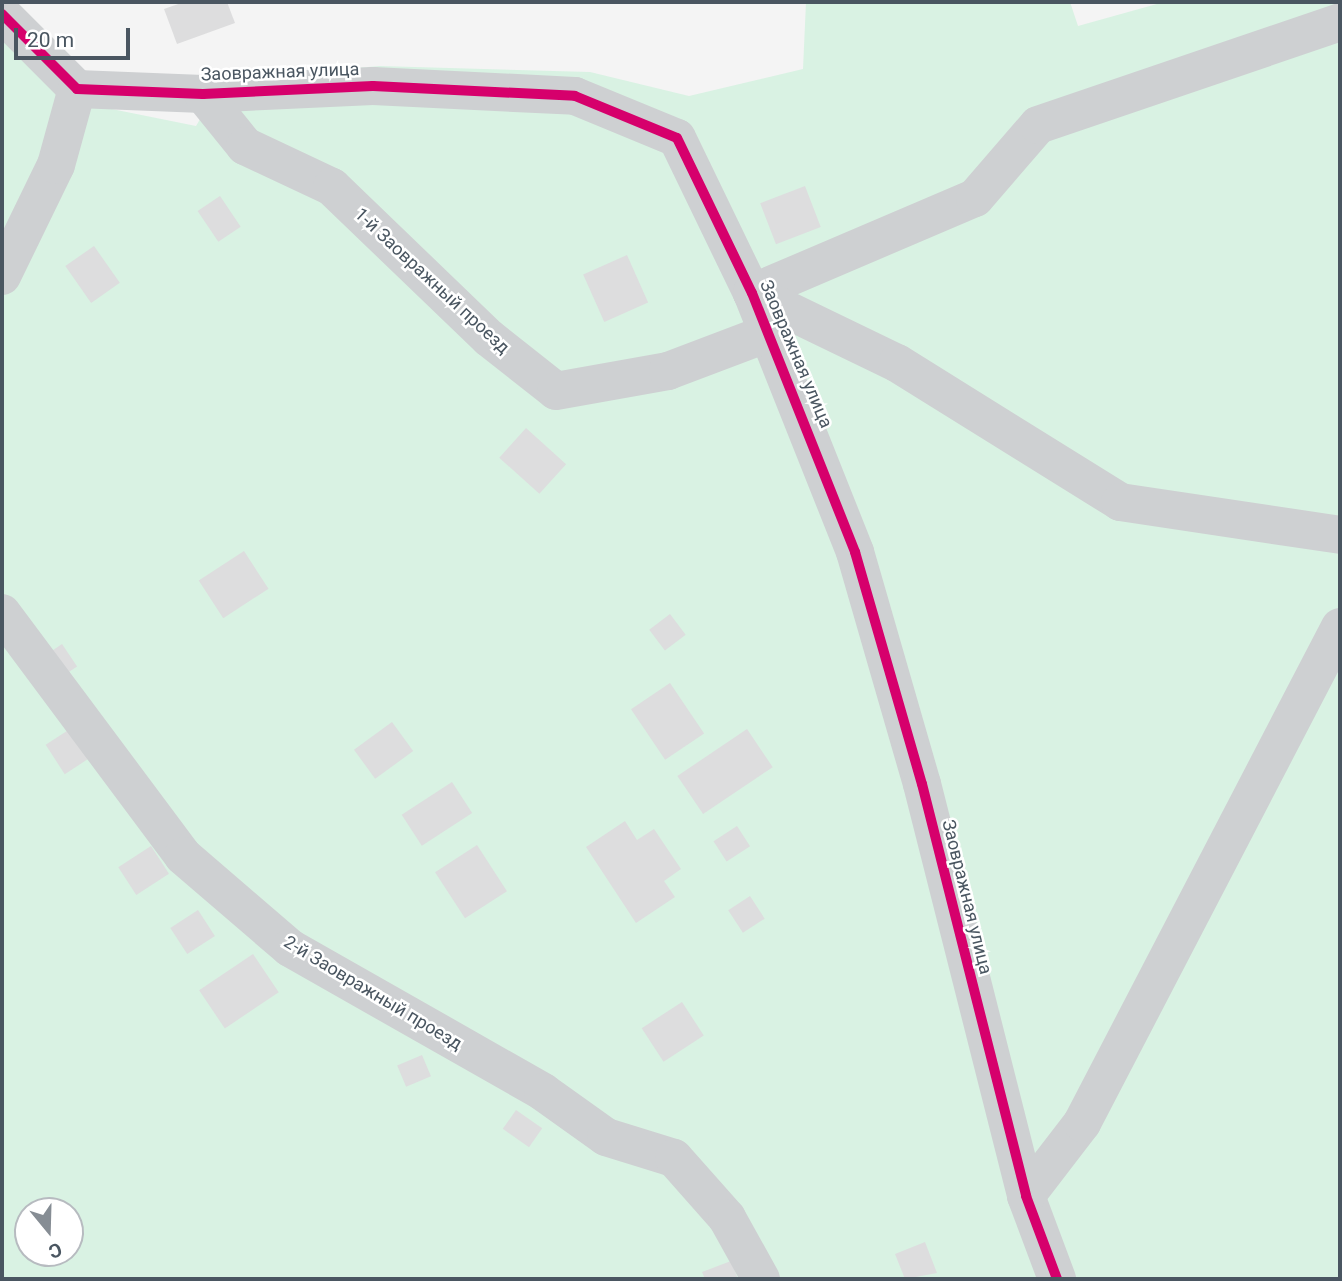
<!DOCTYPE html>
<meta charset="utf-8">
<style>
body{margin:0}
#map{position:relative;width:1342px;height:1281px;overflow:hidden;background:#f4f4f4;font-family:Roboto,sans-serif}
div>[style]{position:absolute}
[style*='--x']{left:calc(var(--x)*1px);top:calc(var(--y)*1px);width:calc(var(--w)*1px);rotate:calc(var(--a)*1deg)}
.green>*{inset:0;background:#d9f2e3}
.building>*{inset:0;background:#ddddde;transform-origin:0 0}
.minor>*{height:38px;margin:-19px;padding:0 19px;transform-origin:19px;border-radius:19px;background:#ced0d2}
.cycleway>*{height:10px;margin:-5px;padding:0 5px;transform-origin:5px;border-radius:5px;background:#d6006c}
span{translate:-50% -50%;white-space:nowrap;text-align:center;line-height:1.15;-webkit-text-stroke:5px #fff;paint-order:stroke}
.street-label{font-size:18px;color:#4a5661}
.frame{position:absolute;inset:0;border:4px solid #4a5661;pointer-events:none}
.north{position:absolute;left:14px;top:1197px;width:70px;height:70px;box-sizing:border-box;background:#fff;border:2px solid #b7bbc0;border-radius:50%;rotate:161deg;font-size:19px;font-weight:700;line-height:28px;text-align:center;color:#4a5661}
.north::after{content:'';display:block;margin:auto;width:24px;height:32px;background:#868d94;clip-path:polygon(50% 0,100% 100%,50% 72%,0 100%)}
.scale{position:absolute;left:14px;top:28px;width:116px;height:32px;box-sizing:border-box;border:4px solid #4a5661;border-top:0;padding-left:9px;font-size:21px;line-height:24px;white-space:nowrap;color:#4a5661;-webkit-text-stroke:5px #fff;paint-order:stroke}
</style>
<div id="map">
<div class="green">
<i style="clip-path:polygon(evenodd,806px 2px,1070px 2px,1078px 26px,1164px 2px,1340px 2px,1340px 1279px,2px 1279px,2px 37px,62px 99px,196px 126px,224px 79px,380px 66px,590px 72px,689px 96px,803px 69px,806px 2px,28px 1211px,70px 1211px,70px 1253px,28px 1253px,28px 1211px)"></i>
</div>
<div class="building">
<i style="clip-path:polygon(184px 2px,227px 2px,235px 23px,177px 44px,164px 9px)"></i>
<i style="left:805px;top:186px;width:44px;height:48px;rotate:69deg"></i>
<i style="left:220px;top:196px;width:37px;height:27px;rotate:56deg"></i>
<i style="left:94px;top:246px;width:45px;height:35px;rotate:55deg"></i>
<i style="left:627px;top:255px;width:52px;height:48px;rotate:66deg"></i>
<i style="left:526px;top:428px;width:54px;height:40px;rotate:42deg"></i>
<i style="left:244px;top:551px;width:45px;height:54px;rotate:57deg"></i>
<i style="left:670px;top:614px;width:26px;height:26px;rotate:53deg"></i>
<i style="left:62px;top:644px;width:27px;height:15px;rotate:56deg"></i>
<i style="left:670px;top:683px;width:61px;height:47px;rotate:56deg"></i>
<i style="left:392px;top:722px;width:36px;height:47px;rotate:54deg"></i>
<i style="left:70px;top:729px;width:35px;height:29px;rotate:57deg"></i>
<i style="left:747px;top:729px;width:46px;height:84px;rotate:56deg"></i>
<i style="left:452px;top:782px;width:37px;height:60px;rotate:57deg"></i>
<i style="clip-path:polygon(625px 821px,637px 840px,654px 829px,681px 869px,664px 881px,675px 897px,636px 923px,586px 847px)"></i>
<i style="left:737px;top:826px;width:24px;height:28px;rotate:57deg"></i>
<i style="left:477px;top:845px;width:55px;height:50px;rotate:57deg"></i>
<i style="left:151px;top:846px;width:33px;height:39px;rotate:57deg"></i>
<i style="left:750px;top:896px;width:27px;height:26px;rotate:57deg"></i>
<i style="left:198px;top:910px;width:31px;height:33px;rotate:57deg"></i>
<i style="left:253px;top:954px;width:46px;height:65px;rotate:56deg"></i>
<i style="left:682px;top:1002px;width:40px;height:48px;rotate:57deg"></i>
<i style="left:422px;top:1055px;width:23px;height:27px;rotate:67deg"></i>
<i style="left:516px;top:1110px;width:32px;height:23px;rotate:35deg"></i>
<i style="clip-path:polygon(925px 1242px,937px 1273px,905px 1279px,895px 1254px)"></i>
<i style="clip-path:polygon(731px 1261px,738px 1279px,705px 1279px,702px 1272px)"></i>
</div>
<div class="minor">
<i style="--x:2;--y:14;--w:106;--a:45"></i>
<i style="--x:77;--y:89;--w:126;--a:2.3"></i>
<i style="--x:203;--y:94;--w:170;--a:-2.7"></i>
<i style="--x:373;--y:86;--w:202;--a:2.8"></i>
<i style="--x:575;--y:96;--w:110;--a:22.4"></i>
<i style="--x:677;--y:138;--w:172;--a:64.2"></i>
<i style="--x:752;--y:293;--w:279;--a:68.3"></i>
<i style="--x:855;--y:552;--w:241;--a:73.9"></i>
<i style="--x:922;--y:784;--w:425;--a:75.8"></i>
<i style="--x:1026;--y:1196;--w:89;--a:69.5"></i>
<i style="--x:203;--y:94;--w:67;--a:51.1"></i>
<i style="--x:245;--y:146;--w:96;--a:25.2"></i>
<i style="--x:332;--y:187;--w:218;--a:43.9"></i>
<i style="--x:489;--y:338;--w:85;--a:38.3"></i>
<i style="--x:556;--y:391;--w:114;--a:-10.1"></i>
<i style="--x:668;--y:371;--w:105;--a:-20.7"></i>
<i style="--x:2;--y:276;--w:123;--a:-64.1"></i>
<i style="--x:56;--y:165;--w:79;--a:-74.6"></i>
<i style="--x:752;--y:293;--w:242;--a:-23.1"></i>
<i style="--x:975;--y:198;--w:96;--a:-49.2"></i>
<i style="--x:1038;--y:125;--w:319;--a:-18.8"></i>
<i style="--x:752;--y:293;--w:161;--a:25.8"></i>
<i style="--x:897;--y:363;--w:263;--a:31.9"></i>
<i style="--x:1120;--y:502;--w:222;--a:8.5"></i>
<i style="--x:2;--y:613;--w:303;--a:53.3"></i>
<i style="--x:183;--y:856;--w:141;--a:40.7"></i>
<i style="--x:290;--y:948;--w:291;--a:29.6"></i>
<i style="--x:543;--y:1092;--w:77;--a:35.5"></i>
<i style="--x:606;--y:1137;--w:71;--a:17.2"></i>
<i style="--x:674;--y:1158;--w:80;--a:48.5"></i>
<i style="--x:727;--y:1218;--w:70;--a:60.9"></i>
<i style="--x:1026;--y:1196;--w:92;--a:-52.5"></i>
<i style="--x:1082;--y:1123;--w:559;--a:-62.52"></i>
</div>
<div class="cycleway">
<i style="--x:2;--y:14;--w:106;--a:45"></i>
<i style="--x:77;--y:89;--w:126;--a:2.3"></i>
<i style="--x:203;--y:94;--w:170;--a:-2.7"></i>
<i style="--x:373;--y:86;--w:202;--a:2.8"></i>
<i style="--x:575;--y:96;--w:110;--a:22.4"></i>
<i style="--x:677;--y:138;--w:172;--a:64.2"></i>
<i style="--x:752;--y:293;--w:279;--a:68.3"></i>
<i style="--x:855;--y:552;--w:241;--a:73.9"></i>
<i style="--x:922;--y:784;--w:425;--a:75.8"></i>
<i style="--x:1026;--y:1196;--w:89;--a:69.5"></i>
</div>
<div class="street-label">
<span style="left:280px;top:72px;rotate:-2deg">Заовражная улица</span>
<span style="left:432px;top:281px;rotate:43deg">1-й Заовражный проезд</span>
<span style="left:796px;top:354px;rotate:67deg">Заовражная улица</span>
<span style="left:967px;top:897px;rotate:76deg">Заовражная улица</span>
<span style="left:373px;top:993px;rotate:31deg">2-й Заовражный проезд</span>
</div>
<div class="frame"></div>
<div class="north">С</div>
<div class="scale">20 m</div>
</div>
